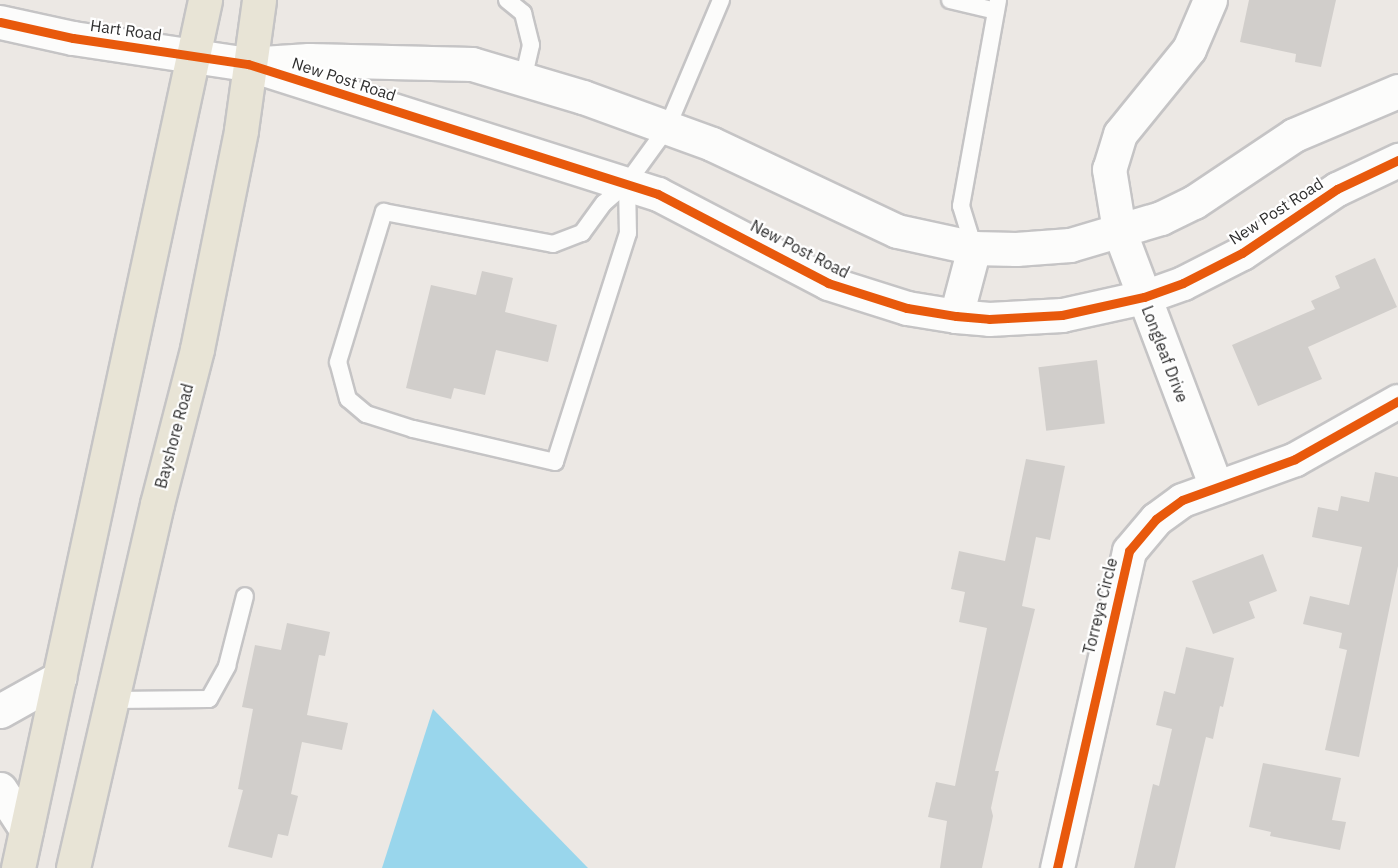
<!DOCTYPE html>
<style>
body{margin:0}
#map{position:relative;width:1398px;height:868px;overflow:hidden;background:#ece8e4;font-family:"IBM Plex Sans",sans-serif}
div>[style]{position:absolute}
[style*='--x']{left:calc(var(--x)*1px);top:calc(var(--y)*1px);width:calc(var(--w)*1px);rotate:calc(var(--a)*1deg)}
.water>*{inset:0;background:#99d6ec}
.building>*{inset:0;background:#d1cecb;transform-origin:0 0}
.roads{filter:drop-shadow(2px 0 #c5c4c5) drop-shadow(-2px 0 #c5c4c5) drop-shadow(0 2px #c5c4c5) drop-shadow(0 -2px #c5c4c5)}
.lane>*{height:16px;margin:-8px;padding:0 8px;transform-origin:8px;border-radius:8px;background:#fcfcfb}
.street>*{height:33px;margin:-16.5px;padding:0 16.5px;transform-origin:16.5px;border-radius:16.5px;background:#fcfcfb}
.secondary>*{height:33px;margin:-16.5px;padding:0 16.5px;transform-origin:16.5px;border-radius:16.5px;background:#fcfcfb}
.primary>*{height:33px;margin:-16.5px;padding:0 16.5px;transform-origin:16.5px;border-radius:16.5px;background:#e8e4d6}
.cycleway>*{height:9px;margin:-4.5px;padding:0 4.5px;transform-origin:4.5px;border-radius:4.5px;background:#e8590c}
span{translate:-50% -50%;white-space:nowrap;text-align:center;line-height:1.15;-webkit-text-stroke:4.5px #fff;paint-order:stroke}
.street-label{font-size:16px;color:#2e2e2e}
</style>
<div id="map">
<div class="water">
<i style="clip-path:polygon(433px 709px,588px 868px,382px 868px)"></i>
</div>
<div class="building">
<i style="clip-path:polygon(1249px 0,1336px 0,1321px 67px,1295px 62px,1296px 54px,1240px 42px)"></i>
<i style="clip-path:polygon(1375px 258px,1397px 307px,1308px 347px,1322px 379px,1258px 406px,1232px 345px,1315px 309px,1311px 301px,1340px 288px,1335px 276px)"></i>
<i style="clip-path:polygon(482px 271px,513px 278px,505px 312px,557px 325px,548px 362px,496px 350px,485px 395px,454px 388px,451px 399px,406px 388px,431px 285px,476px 295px)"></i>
<i style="left:1097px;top:360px;width:64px;height:59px;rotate:83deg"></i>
<i style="clip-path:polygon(1026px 459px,1065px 466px,1050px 540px,1036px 537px,1022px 606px,1035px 609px,995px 771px,999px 771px,991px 808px,993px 816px,982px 868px,940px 868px,947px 821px,928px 817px,936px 782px,955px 786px,987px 628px,959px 622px,965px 592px,951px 589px,959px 551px,1005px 561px)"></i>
<i style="clip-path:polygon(1375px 472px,1398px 477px,1398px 566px,1359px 757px,1325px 750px,1347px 650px,1339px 648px,1342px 633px,1303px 624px,1310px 596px,1349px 605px,1362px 547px,1312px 537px,1318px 507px,1338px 511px,1341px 496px,1369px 502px)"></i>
<i style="clip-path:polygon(1263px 554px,1277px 591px,1249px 602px,1255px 618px,1213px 634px,1192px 581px)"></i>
<i style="clip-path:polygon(287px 623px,330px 632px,325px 656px,319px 655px,307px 715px,348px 723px,342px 750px,302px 742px,291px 794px,298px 796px,288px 836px,278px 834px,272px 858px,228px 847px,243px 790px,238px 789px,253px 709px,242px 707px,255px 645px,281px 650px)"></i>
<i style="clip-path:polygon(1186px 647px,1234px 658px,1223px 707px,1220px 706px,1213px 739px,1206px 737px,1175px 868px,1134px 868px,1153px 784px,1159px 786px,1172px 729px,1156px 725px,1164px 691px,1175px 694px)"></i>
<i style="clip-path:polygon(1263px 763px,1341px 778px,1332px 820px,1346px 822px,1340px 850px,1270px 836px,1271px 832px,1249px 827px)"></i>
</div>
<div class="roads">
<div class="lane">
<i style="--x:507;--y:0;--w:21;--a:39"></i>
<i style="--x:523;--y:13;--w:33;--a:76"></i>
<i style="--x:531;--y:45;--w:35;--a:103"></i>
<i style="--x:950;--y:0;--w:47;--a:13.4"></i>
<i style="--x:627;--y:183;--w:50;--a:88.9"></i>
<i style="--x:628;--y:233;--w:240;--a:107.7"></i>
<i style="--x:555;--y:462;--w:146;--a:-166.9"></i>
<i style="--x:413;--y:429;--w:49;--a:-162.3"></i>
<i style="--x:366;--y:414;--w:23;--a:-140"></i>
<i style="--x:348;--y:399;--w:38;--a:-105"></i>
<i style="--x:338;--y:362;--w:157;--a:-73"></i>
<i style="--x:384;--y:212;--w:172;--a:10.7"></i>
<i style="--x:553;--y:244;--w:31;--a:-21"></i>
<i style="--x:582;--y:233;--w:37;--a:-54"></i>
<i style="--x:604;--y:203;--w:30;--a:-41"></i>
<i style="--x:627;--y:183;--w:68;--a:-54"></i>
<i style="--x:667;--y:128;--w:139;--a:-67.1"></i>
<i style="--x:974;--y:248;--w:44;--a:-107.2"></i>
<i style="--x:961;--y:206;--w:209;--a:-79.8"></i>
<i style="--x:113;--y:700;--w:96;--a:-0.6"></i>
<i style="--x:209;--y:699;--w:38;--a:-61"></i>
<i style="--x:227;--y:666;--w:72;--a:-75.6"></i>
</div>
<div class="street">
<i style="--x:1210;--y:0;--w:53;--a:113.2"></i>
<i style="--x:1189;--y:49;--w:109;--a:129.1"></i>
<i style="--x:1120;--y:134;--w:37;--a:107"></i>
<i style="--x:1109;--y:169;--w:62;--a:80.7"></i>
<i style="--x:1119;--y:230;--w:275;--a:69.3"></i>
<i style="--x:262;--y:63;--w:47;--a:-3.7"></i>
<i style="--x:309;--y:60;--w:163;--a:1.4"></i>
<i style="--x:472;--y:64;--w:116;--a:16.6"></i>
<i style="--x:583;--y:97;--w:137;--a:20"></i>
<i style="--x:712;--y:144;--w:204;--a:25.2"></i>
<i style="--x:897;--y:231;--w:79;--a:12.4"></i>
<i style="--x:974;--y:248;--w:42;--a:1.4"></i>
<i style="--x:1016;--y:249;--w:54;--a:-4.2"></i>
<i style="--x:1070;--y:245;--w:95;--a:-16.5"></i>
<i style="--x:1161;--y:218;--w:37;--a:-26"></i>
<i style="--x:1194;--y:202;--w:120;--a:-33.8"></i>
<i style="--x:1294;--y:135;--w:113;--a:-22.9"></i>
<i style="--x:248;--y:64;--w:430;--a:17.6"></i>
<i style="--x:658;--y:194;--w:192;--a:27.6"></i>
<i style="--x:828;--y:283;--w:83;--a:17.6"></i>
<i style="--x:907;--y:308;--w:50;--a:9.3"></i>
<i style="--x:956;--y:316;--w:33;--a:5"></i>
<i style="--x:989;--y:319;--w:73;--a:-3.1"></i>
<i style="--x:1062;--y:315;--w:84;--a:-12.4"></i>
<i style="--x:1144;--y:297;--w:41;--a:-19.7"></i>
<i style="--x:1183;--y:283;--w:66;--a:-27"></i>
<i style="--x:1242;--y:253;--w:115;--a:-34"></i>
<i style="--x:1337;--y:189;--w:68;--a:-25.4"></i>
<i style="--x:956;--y:316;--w:70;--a:-75.2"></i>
<i style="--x:0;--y:711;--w:68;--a:-29.2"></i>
<i style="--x:0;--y:789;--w:48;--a:57"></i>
<i style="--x:1057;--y:868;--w:325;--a:-77.2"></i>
<i style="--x:1129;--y:551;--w:42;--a:-49.8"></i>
<i style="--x:1156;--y:519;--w:32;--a:-36"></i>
<i style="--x:1182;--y:500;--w:120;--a:-19.9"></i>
<i style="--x:1295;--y:459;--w:118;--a:-29.4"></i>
</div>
<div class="secondary">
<i style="--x:0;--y:22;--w:75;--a:12.4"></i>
<i style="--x:73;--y:38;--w:177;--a:8.5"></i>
</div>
<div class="primary">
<i style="--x:18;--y:868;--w:888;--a:-77.84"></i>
<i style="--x:73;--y:868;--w:374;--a:-77"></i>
<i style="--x:157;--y:504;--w:160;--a:-75.5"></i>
<i style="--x:197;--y:349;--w:223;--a:-78.6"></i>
<i style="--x:241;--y:130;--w:131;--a:-82.1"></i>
</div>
</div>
<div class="cycleway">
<i style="--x:0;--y:22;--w:75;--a:12.4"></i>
<i style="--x:73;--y:38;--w:177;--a:8.5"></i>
<i style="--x:248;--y:64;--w:430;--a:17.6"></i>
<i style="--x:658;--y:194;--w:192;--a:27.6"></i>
<i style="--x:828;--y:283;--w:83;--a:17.6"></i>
<i style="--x:907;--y:308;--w:50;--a:9.3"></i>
<i style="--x:956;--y:316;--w:33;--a:5"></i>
<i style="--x:989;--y:319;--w:73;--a:-3.1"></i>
<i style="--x:1062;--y:315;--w:84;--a:-12.4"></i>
<i style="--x:1144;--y:297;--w:41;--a:-19.7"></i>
<i style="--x:1183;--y:283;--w:66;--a:-27"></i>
<i style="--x:1242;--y:253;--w:115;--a:-34"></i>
<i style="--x:1337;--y:189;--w:68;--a:-25.4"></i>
<i style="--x:1057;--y:868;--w:325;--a:-77.2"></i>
<i style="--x:1129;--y:551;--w:42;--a:-49.8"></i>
<i style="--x:1156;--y:519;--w:32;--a:-36"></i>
<i style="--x:1182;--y:500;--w:120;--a:-19.9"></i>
<i style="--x:1295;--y:459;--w:118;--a:-29.4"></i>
</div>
<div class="street-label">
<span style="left:126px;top:30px;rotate:8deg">Hart Road</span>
<span style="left:344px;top:79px;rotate:18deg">New Post Road</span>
<span style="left:1276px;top:211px;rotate:-33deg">New Post Road</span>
<span style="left:800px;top:249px;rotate:27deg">New Post Road</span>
<span style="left:1165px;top:354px;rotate:69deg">Longleaf Drive</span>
<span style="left:174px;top:436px;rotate:-75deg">Bayshore Road</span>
<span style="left:1100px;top:606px;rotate:-76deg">Torreya Circle</span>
</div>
</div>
